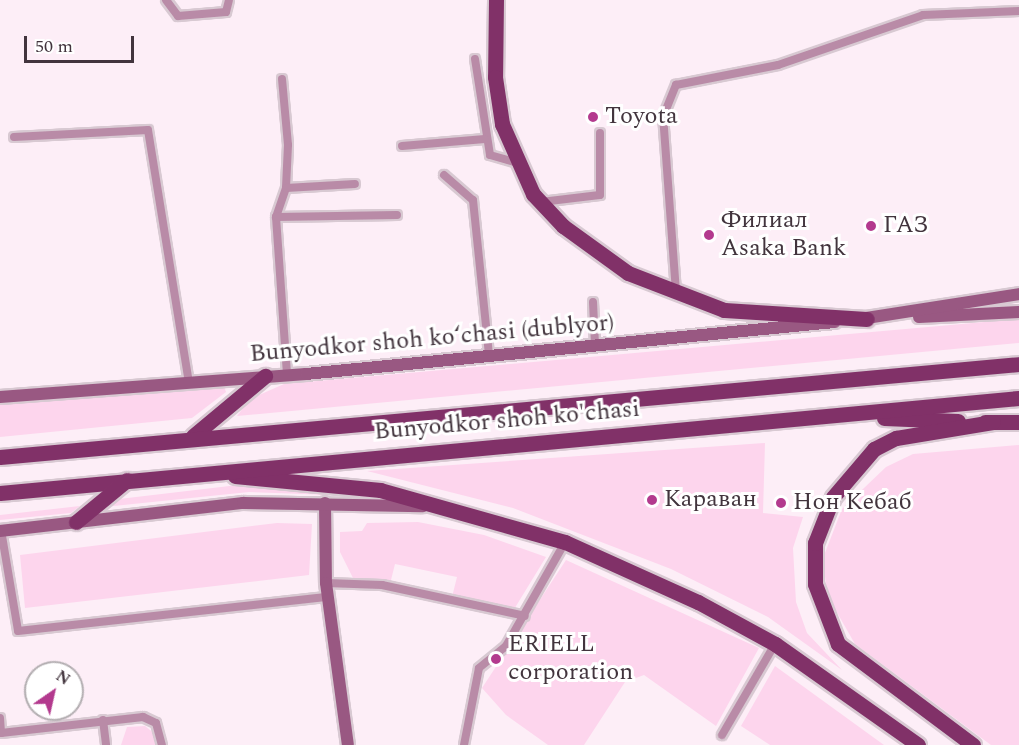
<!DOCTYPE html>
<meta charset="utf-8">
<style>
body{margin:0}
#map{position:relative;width:1019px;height:745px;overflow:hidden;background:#fdeef7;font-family:Spectral,serif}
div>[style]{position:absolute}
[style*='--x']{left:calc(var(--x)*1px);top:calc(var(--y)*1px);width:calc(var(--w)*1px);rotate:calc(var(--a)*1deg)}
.green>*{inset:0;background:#fdd5ed}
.roads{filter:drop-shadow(2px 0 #d8c9d2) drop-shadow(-2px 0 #d8c9d2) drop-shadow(0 2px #d8c9d2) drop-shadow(0 -2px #d8c9d2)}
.lane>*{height:8px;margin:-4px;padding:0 4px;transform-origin:4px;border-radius:4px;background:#b98ba7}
.secondary>*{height:12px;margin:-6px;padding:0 6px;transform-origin:6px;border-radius:6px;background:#995882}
.primary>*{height:15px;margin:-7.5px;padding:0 7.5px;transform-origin:7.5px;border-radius:7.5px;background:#813168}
.dots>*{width:16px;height:16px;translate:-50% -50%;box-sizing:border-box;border:3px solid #fff;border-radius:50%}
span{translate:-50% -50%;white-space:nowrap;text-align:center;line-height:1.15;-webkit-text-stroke:6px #fff;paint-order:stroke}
.poi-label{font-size:24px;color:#42343d}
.left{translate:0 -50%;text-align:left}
.street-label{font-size:24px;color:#42343d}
.north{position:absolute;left:24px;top:661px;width:60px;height:60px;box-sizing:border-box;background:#fff;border:2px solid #b3aeb1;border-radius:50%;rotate:34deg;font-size:16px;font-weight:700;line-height:24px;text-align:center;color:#42343d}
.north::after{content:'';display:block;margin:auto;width:21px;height:27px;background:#b33a8e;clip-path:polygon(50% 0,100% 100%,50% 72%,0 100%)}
.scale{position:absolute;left:24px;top:36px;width:110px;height:27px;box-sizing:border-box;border:3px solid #42343d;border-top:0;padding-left:8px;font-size:18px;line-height:21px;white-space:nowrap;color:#42343d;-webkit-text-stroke:4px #fff;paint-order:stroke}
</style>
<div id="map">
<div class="green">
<i style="clip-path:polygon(1019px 319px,1019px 343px,237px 416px,250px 399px,284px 384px)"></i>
<i style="clip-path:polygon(224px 386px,226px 392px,192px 418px,0 437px,0 404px)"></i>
<i style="clip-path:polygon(765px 443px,763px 513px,803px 517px,793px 548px,796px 602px,807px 633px,842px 670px,768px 617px,671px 569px,513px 508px,367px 471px)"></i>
<i style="clip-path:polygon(1019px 445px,1019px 745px,991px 745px,855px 644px,827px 595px,823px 558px,842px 509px,886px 467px,913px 454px)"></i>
<i style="clip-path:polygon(238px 485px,329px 491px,360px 496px,249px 492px,104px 507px,119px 499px)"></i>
<i style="clip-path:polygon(80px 506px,71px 513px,0 520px,0 515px)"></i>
<i style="clip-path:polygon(418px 522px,484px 535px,546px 557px,513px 611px,452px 597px,457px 577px,395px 564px,390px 584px,353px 578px,340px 552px,340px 532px,362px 531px,367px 523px)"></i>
<i style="clip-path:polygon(277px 523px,312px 524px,309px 575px,25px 608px,20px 555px)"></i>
<i style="clip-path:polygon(566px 560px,759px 648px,716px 726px,644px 675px,625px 682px,584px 745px,548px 745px,506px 715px,482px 688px)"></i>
<i style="clip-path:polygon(775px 666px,884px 745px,770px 745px,741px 726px)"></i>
<i style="clip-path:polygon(145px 726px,155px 734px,156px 745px,121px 745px,127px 727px)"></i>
</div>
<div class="roads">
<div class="lane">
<i style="--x:166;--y:0;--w:20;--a:53"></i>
<i style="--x:178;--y:16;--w:48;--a:-4.8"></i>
<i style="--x:226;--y:12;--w:12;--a:-76"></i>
<i style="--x:475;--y:59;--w:97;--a:81.1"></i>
<i style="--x:490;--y:155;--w:26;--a:16"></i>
<i style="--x:282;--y:79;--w:66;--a:84.8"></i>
<i style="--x:288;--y:145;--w:43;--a:92.7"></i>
<i style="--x:286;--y:188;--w:31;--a:109"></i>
<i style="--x:276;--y:217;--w:157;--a:86"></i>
<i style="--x:14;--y:137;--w:134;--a:-3"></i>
<i style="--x:148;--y:130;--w:255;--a:80.8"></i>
<i style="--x:402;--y:146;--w:83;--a:-4.8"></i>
<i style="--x:444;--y:175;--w:38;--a:41"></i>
<i style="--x:473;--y:200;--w:156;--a:84.1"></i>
<i style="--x:286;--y:188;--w:69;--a:-3.3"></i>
<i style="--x:541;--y:202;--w:59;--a:-6.8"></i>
<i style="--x:600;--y:195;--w:62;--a:-90"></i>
<i style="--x:276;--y:217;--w:121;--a:-0.9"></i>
<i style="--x:676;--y:292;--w:175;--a:-94.2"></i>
<i style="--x:663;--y:117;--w:35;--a:-68"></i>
<i style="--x:676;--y:85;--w:104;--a:-11.1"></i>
<i style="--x:778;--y:65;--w:153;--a:-19"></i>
<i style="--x:923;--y:15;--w:96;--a:-2.4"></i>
<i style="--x:593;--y:302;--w:42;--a:87.3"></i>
<i style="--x:1;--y:530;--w:102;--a:80.4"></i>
<i style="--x:18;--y:631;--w:312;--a:-6.3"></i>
<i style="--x:326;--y:583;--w:56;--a:2"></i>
<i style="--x:382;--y:585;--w:146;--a:12.2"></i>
<i style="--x:0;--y:718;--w:15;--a:86"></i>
<i style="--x:1;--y:733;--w:143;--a:-6.4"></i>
<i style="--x:143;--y:717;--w:14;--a:25"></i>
<i style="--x:156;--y:723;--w:23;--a:75"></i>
<i style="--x:103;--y:720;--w:25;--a:83"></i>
<i style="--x:722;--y:735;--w:105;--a:-59.8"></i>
<i style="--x:464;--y:745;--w:78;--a:-79"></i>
<i style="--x:479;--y:668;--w:35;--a:-39"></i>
<i style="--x:506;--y:646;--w:120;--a:-60.4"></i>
</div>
<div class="secondary">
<i style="--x:919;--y:317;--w:100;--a:-2.9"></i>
<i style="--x:860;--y:319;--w:161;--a:-8.9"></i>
<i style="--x:0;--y:397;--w:307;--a:-4.3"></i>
<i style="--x:306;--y:374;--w:531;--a:-5.62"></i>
<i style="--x:325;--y:503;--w:80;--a:89.3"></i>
<i style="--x:326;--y:583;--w:163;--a:82.3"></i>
<i style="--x:0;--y:531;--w:245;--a:-6.6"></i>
<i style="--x:243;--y:503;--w:180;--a:1"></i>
</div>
<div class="primary">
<i style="--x:496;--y:0;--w:77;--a:90.7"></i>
<i style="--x:495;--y:77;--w:48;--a:81.5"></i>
<i style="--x:502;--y:124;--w:77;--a:66.1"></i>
<i style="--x:533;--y:194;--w:44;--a:46.8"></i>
<i style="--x:563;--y:226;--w:80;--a:35.9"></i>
<i style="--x:628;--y:273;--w:103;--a:21.1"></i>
<i style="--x:724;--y:310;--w:143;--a:3.6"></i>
<i style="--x:884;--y:418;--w:74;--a:2.3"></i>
<i style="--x:985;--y:422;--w:34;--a:0"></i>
<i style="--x:193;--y:436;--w:94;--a:-39.8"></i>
<i style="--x:0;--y:457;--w:1023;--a:-5.21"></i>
<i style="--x:235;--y:476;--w:146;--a:5.5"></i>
<i style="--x:380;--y:490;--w:192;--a:15.7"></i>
<i style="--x:565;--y:542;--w:146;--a:24.3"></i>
<i style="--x:698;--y:602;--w:88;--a:28.6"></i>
<i style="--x:775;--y:644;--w:175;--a:35.2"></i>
<i style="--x:0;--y:493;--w:1023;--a:-5.33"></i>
<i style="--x:76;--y:522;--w:66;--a:-39.5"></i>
<i style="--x:973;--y:745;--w:169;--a:-143.2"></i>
<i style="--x:838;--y:644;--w:64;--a:-111"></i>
<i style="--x:815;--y:584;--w:41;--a:-90"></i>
<i style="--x:815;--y:543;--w:49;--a:-68.6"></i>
<i style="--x:833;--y:497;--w:63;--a:-49.5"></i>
<i style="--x:874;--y:449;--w:25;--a:-27"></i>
<i style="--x:896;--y:438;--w:98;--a:-9.4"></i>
</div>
</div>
<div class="dots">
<i style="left:593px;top:117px;background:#b33a8e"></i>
<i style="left:871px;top:226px;background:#b33a8e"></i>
<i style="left:709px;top:235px;background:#b33a8e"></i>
<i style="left:652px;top:500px;background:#b33a8e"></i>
<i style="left:781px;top:503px;background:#b33a8e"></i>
<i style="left:496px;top:659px;background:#b33a8e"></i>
</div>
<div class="poi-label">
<span class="left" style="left:605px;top:117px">Toyota</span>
<span class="left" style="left:721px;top:235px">Филиал<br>Asaka Bank</span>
<span class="left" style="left:883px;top:226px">ГАЗ</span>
<span class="left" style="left:664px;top:500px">Караван</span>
<span class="left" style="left:793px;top:503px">Нон Кебаб</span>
<span class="left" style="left:508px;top:659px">ERIELL<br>corporation</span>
</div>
<div class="street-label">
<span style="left:432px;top:339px;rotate:-5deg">Bunyodkor shoh koʻchasi (dublyor)</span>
<span style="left:507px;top:421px;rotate:-5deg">Bunyodkor shoh ko'chasi</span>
</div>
<div class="north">N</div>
<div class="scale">50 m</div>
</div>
